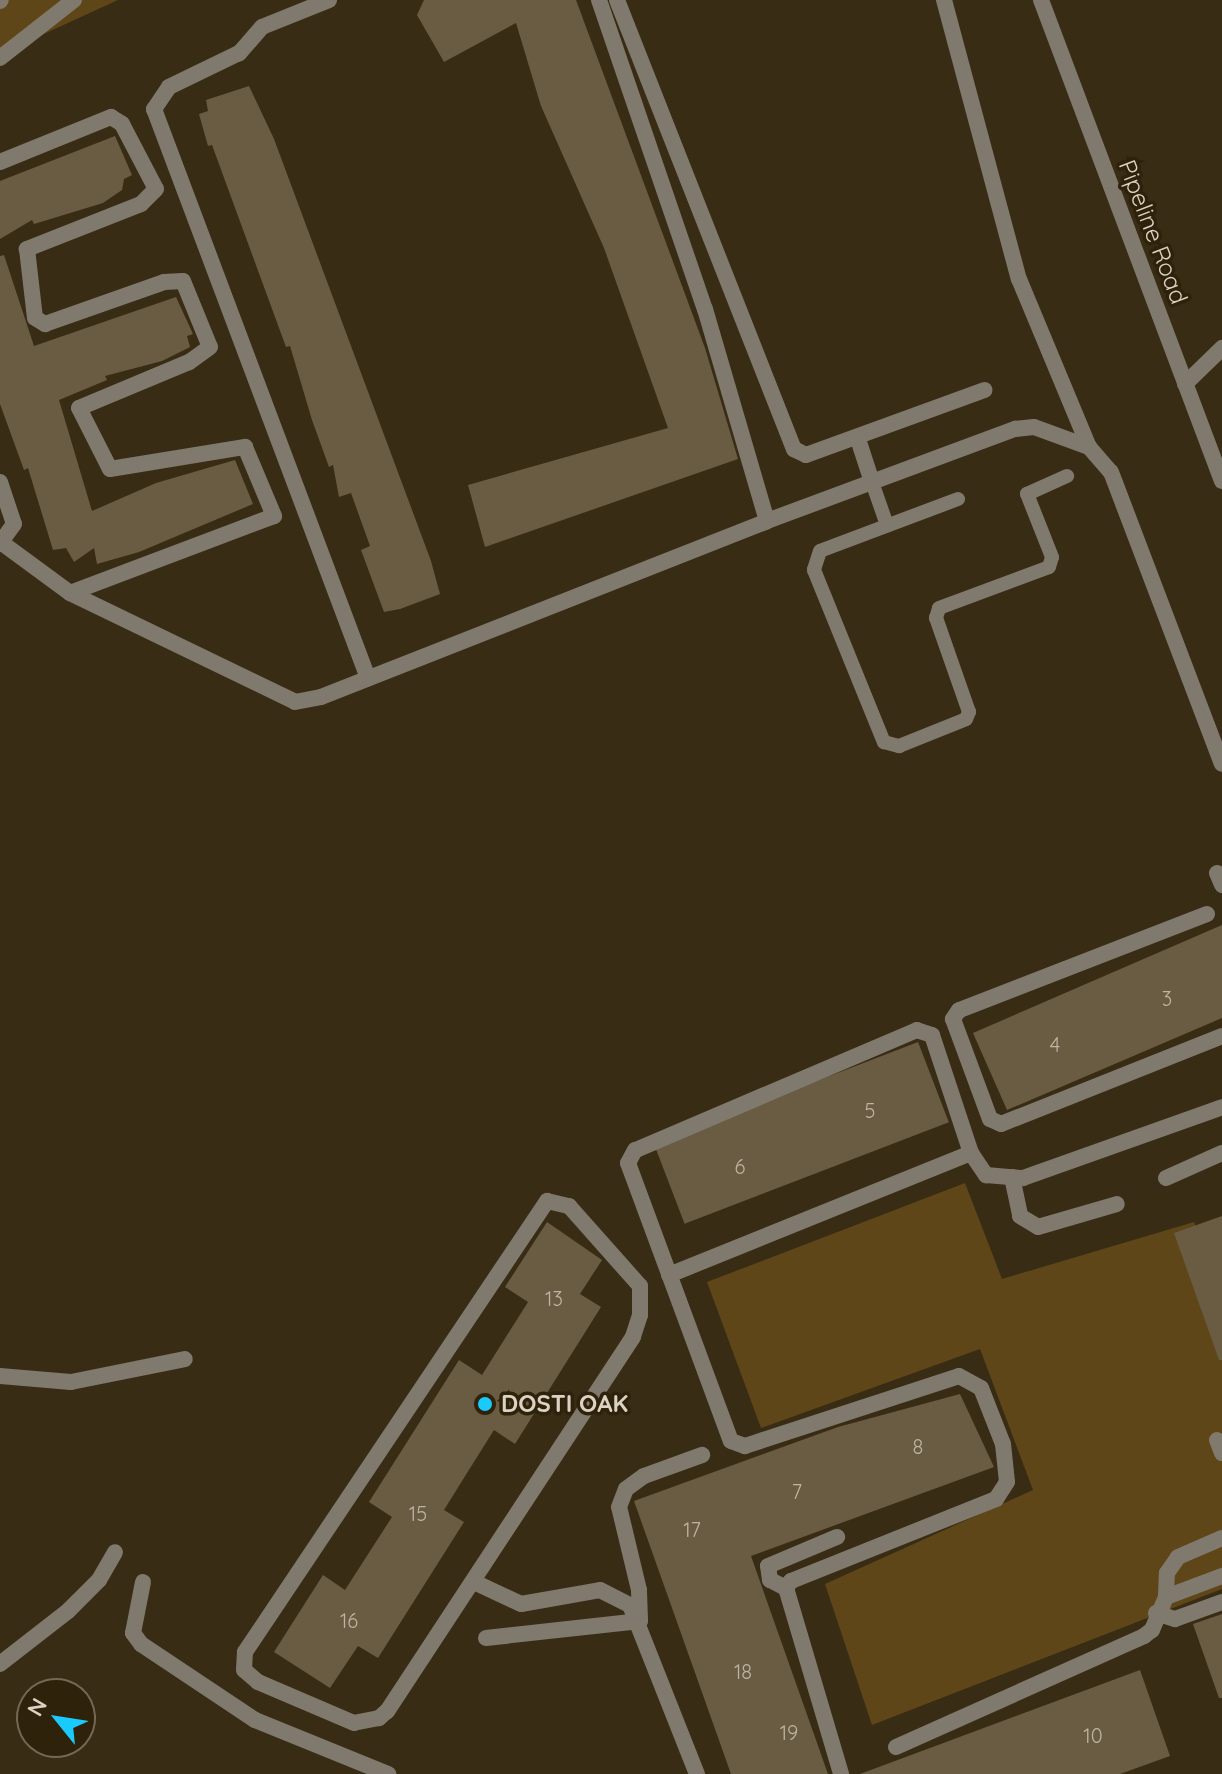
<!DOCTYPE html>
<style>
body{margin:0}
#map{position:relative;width:1222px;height:1774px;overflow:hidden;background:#392c14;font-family:Quicksand,sans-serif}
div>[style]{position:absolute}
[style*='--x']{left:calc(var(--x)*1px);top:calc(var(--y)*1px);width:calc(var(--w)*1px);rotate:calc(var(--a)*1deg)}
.green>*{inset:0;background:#5e4618}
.building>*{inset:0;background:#6a5c42;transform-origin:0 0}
.service>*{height:14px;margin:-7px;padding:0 7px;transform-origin:7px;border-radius:7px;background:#80796e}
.minor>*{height:16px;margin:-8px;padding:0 8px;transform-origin:8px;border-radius:8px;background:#80796e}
.tertiary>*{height:16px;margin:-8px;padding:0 8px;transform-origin:8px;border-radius:8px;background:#80796e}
.dots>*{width:22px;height:22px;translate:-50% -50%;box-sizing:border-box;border:4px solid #2f220a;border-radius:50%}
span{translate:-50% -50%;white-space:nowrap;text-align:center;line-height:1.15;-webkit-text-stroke:7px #2f220a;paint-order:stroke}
.number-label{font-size:20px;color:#beb4a3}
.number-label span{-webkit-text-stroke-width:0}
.street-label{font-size:24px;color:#dad2c3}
.poi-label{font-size:24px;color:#dad2c3;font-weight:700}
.left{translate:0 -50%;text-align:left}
.north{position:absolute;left:16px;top:1678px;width:80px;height:80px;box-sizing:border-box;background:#2f220a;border:2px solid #736854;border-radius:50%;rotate:300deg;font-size:22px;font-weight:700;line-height:32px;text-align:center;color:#dad2c3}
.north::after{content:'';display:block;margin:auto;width:28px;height:36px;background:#1bcafc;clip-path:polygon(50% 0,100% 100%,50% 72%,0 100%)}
</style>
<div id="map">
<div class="green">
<i style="clip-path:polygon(0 0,118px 0,0 54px)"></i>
<i style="clip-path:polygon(965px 1183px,1002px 1279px,1194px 1222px,1222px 1300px,1222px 1589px,872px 1725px,825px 1584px,1033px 1490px,980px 1349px,761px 1428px,707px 1282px)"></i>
</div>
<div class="building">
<i style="clip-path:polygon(424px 0,576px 0,705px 348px,738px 459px,485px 547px,468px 485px,668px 428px,604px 248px,541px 106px,516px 23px,444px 62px,417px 15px)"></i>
<i style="clip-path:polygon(249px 86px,274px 139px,431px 561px,440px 594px,400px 609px,384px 612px,361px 550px,370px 546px,351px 493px,339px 497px,333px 465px,329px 467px,312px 420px,290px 346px,286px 347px,212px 145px,208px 146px,199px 114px,208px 111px,206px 100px)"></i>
<i style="clip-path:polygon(115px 136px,132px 175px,124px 179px,122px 190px,103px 203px,34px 224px,32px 220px,0 239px,0 181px)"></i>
<i style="clip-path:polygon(4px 255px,34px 346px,176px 297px,193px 334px,187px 336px,190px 347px,162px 361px,105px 376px,107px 380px,59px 400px,92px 511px,156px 483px,235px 460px,253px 504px,139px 552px,97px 564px,94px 548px,74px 562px,66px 548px,53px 550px,28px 468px,24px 470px,0 404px,0 256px)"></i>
<i style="clip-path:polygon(1222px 925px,1222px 1018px,1007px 1110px,973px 1033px)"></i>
<i style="left:918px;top:1042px;width:86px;height:283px;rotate:69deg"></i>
<i style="clip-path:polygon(1222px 1216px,1222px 1360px,1219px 1360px,1174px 1233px)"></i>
<i style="clip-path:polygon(547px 1222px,602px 1260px,580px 1294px,601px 1307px,515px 1444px,494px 1430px,467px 1473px,444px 1510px,464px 1522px,378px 1658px,358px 1646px,330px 1688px,274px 1652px,323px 1575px,345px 1590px,392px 1517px,369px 1502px,459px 1360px,482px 1375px,528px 1302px,505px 1287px)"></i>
<i style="clip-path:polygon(960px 1394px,994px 1467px,751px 1556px,828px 1774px,731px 1774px,634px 1501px,838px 1427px)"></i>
<i style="clip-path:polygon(1222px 1614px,1222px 1698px,1219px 1698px,1193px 1624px)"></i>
<i style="clip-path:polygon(1140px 1670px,1170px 1756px,1120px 1774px,860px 1774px)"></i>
</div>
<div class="service">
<i style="--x:872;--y:482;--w:46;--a:70.8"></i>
<i style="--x:958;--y:499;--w:147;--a:159.4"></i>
<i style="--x:820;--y:551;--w:20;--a:108"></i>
<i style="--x:814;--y:570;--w:186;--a:67.9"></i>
<i style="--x:884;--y:742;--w:16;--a:15"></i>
<i style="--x:899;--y:746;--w:72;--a:-21.9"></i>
<i style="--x:966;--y:719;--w:8;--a:-67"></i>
<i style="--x:969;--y:712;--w:100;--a:-109.3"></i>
<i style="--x:936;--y:618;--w:10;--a:-73"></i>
<i style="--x:939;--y:608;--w:117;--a:-20.4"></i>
<i style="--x:1049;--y:567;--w:10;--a:-73"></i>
<i style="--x:1052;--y:557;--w:68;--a:-111.6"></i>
<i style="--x:1027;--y:494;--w:44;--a:-24.2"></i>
</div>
<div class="minor">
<i style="--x:329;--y:0;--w:72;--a:158.1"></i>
<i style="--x:262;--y:27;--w:35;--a:131"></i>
<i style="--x:239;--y:53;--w:78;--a:154.1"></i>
<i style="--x:169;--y:87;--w:27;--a:124"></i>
<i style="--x:154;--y:109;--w:608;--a:69.39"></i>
<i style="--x:599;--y:0;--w:327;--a:71.1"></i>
<i style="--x:705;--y:309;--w:221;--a:73.7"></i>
<i style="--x:617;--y:0;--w:483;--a:68.5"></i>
<i style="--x:794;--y:449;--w:13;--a:27"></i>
<i style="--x:806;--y:455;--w:190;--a:-20"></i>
<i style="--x:944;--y:0;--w:289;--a:75"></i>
<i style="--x:1019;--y:279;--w:182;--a:67.4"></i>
<i style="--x:0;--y:1;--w:1;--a:-45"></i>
<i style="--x:0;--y:58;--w:94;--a:-38.1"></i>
<i style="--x:0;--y:162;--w:120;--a:-22.1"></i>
<i style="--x:111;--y:117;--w:13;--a:32"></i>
<i style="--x:122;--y:124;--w:73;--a:62.4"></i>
<i style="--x:156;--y:189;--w:21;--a:135"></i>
<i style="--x:141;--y:204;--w:123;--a:158.5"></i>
<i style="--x:27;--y:249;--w:69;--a:83.4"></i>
<i style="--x:35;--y:318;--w:12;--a:31"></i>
<i style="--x:45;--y:324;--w:126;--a:-19.4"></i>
<i style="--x:164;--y:282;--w:19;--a:-3"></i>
<i style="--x:183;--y:281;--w:71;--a:67.8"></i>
<i style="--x:210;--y:347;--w:26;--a:144"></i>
<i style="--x:189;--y:362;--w:119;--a:157.3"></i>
<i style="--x:79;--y:408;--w:68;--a:63.1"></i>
<i style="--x:110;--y:469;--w:137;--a:-9.3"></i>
<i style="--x:245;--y:447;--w:75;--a:67.2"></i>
<i style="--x:274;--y:516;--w:218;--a:159.3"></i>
<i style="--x:1185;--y:384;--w:52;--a:-44.2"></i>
<i style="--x:858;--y:439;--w:45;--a:72"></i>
<i style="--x:0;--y:482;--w:44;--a:71.6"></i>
<i style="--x:14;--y:524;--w:24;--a:126"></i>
<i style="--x:2;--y:543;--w:84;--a:36.3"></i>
<i style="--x:70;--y:593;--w:250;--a:25.8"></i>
<i style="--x:295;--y:702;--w:26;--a:-11"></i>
<i style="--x:321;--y:697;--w:479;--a:-21.5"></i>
<i style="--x:767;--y:521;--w:265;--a:-20.4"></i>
<i style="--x:1015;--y:429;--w:19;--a:-6"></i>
<i style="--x:1034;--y:427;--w:59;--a:20"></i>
<i style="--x:1089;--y:447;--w:33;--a:49"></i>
<i style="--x:1111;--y:472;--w:312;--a:69.2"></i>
<i style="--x:1217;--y:873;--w:13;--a:67"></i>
<i style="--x:1207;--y:914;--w:266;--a:158.8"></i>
<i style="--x:959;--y:1010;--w:11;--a:124"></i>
<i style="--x:953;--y:1019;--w:107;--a:69.7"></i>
<i style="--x:990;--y:1119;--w:12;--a:24"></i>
<i style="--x:1001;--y:1124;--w:238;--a:-21.7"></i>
<i style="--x:971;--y:1153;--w:27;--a:56"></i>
<i style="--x:986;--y:1175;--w:37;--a:5"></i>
<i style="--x:1023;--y:1178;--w:211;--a:-19.6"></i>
<i style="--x:1012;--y:1177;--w:40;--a:78"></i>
<i style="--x:1020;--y:1216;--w:21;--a:31"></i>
<i style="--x:1038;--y:1227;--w:82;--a:-16.2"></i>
<i style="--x:1166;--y:1178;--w:61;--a:-24.1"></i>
<i style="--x:547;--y:1201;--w:23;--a:13"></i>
<i style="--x:569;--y:1206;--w:107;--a:48.4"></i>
<i style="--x:640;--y:1286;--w:29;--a:90"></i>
<i style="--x:640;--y:1315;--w:23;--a:108"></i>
<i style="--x:633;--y:1337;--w:448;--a:123.3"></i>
<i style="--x:387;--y:1711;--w:11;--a:139"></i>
<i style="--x:379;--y:1718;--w:25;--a:169"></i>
<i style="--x:354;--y:1723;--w:104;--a:-156.9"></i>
<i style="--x:258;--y:1682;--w:18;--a:-139"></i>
<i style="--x:244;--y:1670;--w:18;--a:-87"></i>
<i style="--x:245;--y:1652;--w:543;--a:-56.19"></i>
<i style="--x:669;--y:1275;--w:326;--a:-22"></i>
<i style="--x:971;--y:1153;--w:124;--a:-108.3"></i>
<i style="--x:932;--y:1035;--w:16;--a:-162"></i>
<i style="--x:917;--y:1030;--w:306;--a:156.9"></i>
<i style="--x:635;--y:1150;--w:15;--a:118"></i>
<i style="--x:628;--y:1163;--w:296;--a:69.7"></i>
<i style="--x:731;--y:1441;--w:15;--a:20"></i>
<i style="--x:745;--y:1446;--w:225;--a:-18.1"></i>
<i style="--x:959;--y:1376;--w:25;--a:29"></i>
<i style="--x:981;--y:1388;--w:60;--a:68.6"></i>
<i style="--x:1003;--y:1444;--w:38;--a:84"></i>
<i style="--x:1007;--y:1482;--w:20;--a:123"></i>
<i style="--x:996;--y:1499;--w:221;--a:158.2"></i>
<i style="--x:791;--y:1581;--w:9;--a:126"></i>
<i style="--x:786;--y:1588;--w:194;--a:73.5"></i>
<i style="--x:0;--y:1376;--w:71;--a:4.8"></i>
<i style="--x:71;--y:1382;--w:116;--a:-11.4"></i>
<i style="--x:1217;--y:1440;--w:14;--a:69"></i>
<i style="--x:143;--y:1582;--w:52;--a:101.1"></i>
<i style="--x:133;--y:1633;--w:14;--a:54"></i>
<i style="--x:141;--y:1644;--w:137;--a:33.7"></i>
<i style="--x:255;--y:1720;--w:144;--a:22.1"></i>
<i style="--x:474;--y:1582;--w:52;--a:25.1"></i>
<i style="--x:521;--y:1604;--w:80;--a:-10"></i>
<i style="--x:600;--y:1590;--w:34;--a:27"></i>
<i style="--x:630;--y:1605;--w:182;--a:68.4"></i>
<i style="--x:786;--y:1588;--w:18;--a:-153"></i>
<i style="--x:770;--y:1580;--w:14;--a:-98"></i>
<i style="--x:768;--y:1566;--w:75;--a:-22.8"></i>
<i style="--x:1166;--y:1597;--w:24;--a:-88"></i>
<i style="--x:1167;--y:1573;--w:19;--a:-55"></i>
<i style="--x:1178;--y:1557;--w:48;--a:-23.4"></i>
<i style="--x:1156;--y:1613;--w:20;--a:18"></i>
<i style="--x:1175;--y:1619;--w:50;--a:-19.9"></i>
<i style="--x:640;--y:1620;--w:30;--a:-92"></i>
<i style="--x:639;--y:1590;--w:85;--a:-103.5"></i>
<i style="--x:619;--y:1507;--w:19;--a:-69"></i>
<i style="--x:626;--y:1489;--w:22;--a:-36"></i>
<i style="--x:644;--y:1476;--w:62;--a:-19.9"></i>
<i style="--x:486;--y:1638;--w:155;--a:-6.3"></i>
<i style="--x:0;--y:1664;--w:86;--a:-37.9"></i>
<i style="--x:68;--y:1611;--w:44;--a:-45"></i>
<i style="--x:99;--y:1580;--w:32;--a:-60"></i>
<i style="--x:896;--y:1747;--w:272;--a:-24.1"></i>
<i style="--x:1144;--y:1636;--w:10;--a:-37"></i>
<i style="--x:1152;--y:1630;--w:36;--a:-67"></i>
<i style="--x:1166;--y:1597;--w:60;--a:-20.6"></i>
</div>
<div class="tertiary">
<i style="--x:1041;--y:0;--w:514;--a:69.38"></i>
</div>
<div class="dots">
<i style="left:485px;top:1404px;background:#1bcafc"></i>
</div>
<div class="number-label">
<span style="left:1167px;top:998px">3</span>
<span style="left:1055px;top:1044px">4</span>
<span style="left:870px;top:1110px">5</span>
<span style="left:740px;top:1166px">6</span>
<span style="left:554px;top:1298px">13</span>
<span style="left:918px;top:1446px">8</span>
<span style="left:797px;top:1491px">7</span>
<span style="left:418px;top:1513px">15</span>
<span style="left:692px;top:1529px">17</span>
<span style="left:349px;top:1620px">16</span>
<span style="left:743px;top:1671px">18</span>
<span style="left:789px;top:1732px">19</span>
<span style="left:1093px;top:1735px">10</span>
</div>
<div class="street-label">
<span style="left:1153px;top:232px;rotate:69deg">Pipeline Road</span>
</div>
<div class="poi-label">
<span class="left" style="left:501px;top:1404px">DOSTI OAK</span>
</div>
<div class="north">N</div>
</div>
